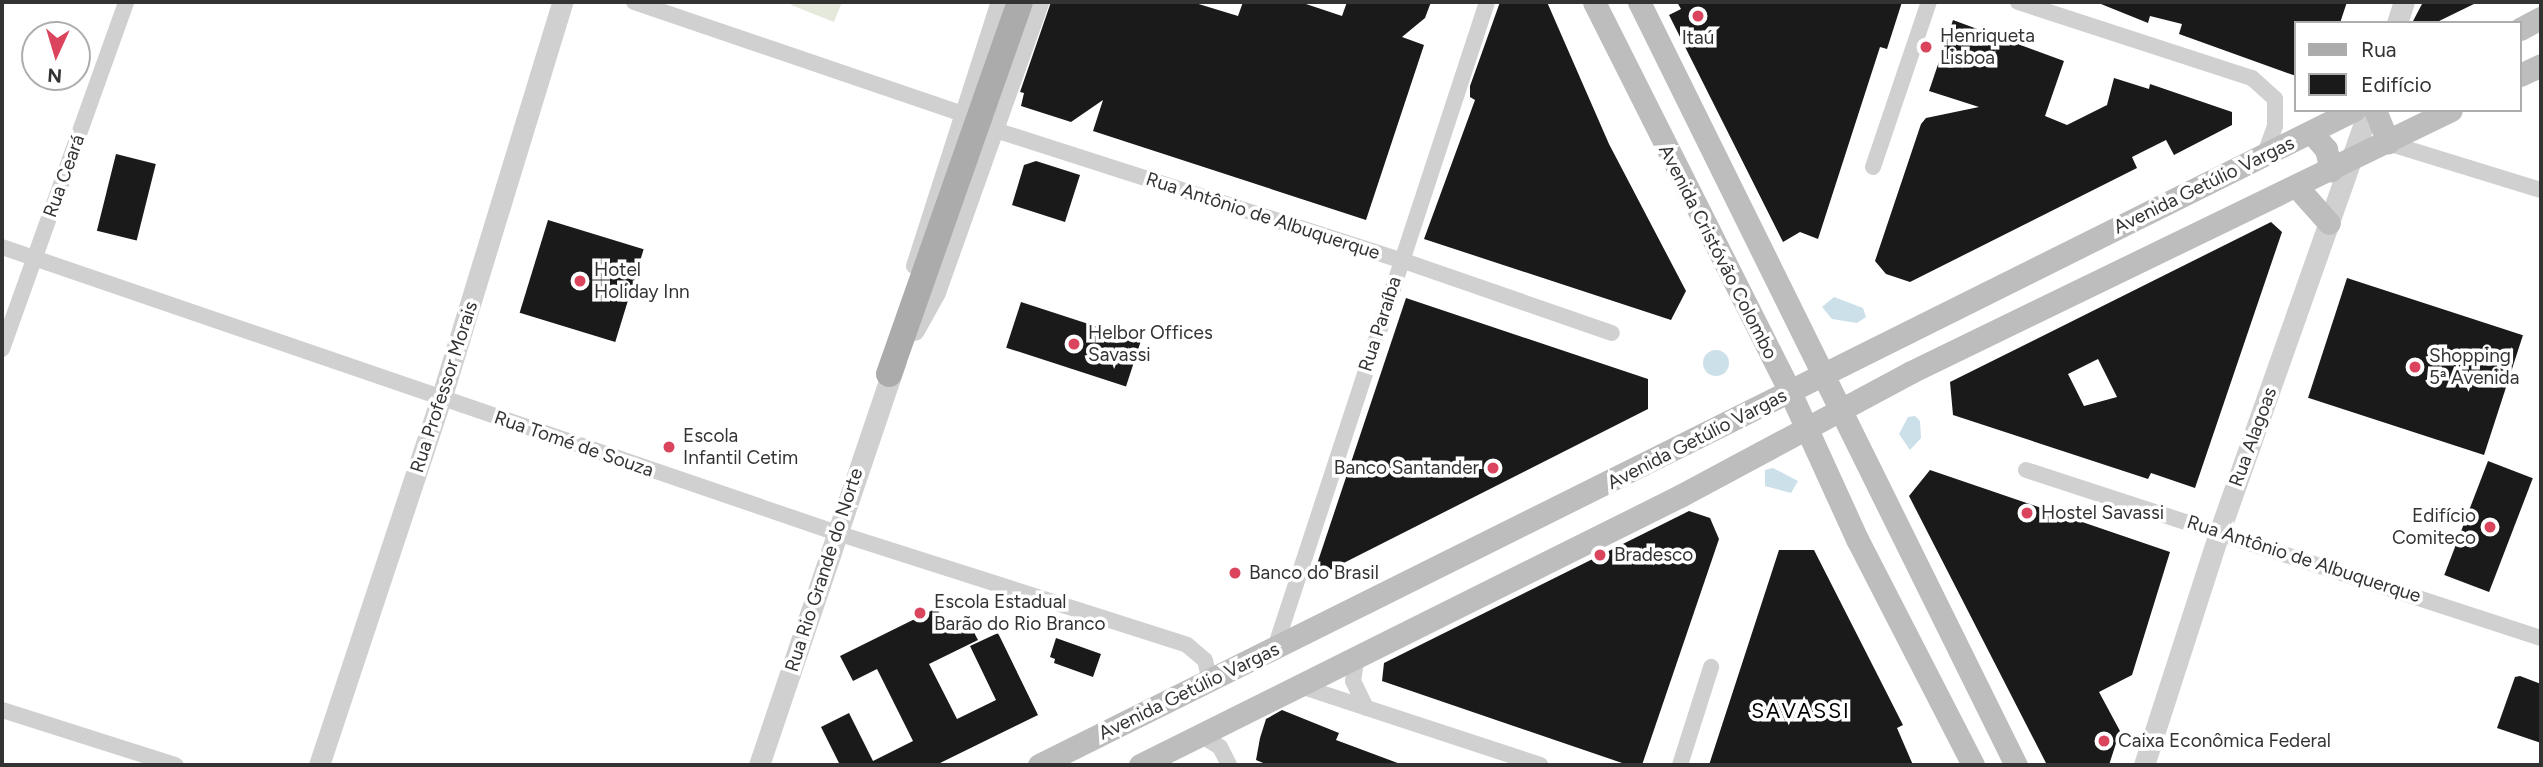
<!DOCTYPE html>
<meta charset="utf-8">
<style>
body{margin:0}
#map{position:relative;width:2543px;height:767px;overflow:hidden;background:#fff;font-family:Figtree,sans-serif}
div>[style]{position:absolute}
[style*='--x']{left:calc(var(--x)*1px);top:calc(var(--y)*1px);width:calc(var(--w)*1px);rotate:calc(var(--a)*1deg)}
.green>*{inset:0;background:#e4e9dc}
.water>*{inset:0;background:#cbe0e8}
.round{border-radius:50%}
.building>*{inset:0;background:#1a1a1a;transform-origin:0 0}
.minor>*{height:16px;margin:-8px;padding:0 8px;transform-origin:8px;border-radius:8px;background:#d0d0d0}
.tertiary>*{height:21px;margin:-10.5px;padding:0 10.5px;transform-origin:10.5px;border-radius:10.5px;background:#d0d0d0}
.secondary>*{height:23px;margin:-11.5px;padding:0 11.5px;transform-origin:11.5px;border-radius:11.5px;background:#bdbdbd}
.primary>*{height:26px;margin:-13px;padding:0 13px;transform-origin:13px;border-radius:13px;background:#ababab}
.dots>*{width:19px;height:19px;translate:-50% -50%;box-sizing:border-box;border:4px solid #fff;border-radius:50%}
span{translate:-50% -50%;white-space:nowrap;text-align:center;line-height:1.15;-webkit-text-stroke:7px #fff;paint-order:stroke}
.poi-label{font-size:19px;color:#333}
.left{translate:0 -50%;text-align:left}
.right{translate:-100% -50%;text-align:right}
.street-label{font-size:19px;color:#333}
.neighbourhood-label{font-size:21px;color:#000;letter-spacing:2px}
.frame{position:absolute;inset:0;border:4px solid #333;pointer-events:none}
.legend{position:absolute;left:2294px;top:21px;width:228px;height:91px;box-sizing:border-box;background:#fff;border:2px solid #adadad;margin:0;padding:9px 12px;list-style:none;font-size:21px;color:#333}
.legend li{display:flex;align-items:center;gap:14px;height:35px}
.legend b{width:35px;border:2px solid #adadad}
.north{position:absolute;left:21px;top:21px;width:70px;height:70px;box-sizing:border-box;background:#fff;border:2px solid #adadad;border-radius:50%;rotate:184deg;font-size:19px;font-weight:700;line-height:28px;text-align:center;color:#333}
.north::after{content:'';display:block;margin:auto;width:24px;height:32px;background:#da445d;clip-path:polygon(50% 0,100% 100%,50% 72%,0 100%)}
</style>
<div id="map">
<div class="green">
<i style="clip-path:polygon(793px 2px,842px 2px,834px 22px,791px 5px)"></i>
</div>
<div class="water">
<i style="clip-path:polygon(1834px 297px,1863px 308px,1866px 317px,1857px 323px,1832px 319px,1822px 307px)"></i>
<i class="round" style="left:1703px;top:350px;width:26px;height:26px"></i>
<i style="clip-path:polygon(1915px 416px,1920px 421px,1921px 438px,1910px 450px,1899px 434px,1908px 417px)"></i>
<i style="clip-path:polygon(1773px 468px,1798px 481px,1791px 493px,1765px 486px,1765px 470px)"></i>
</div>
<div class="building">
<i style="clip-path:polygon(1051px 2px,1192px 2px,1238px 16px,1243px 2px,1300px 2px,1342px 16px,1347px 2px,1431px 2px,1425px 18px,1402px 37px,1424px 45px,1366px 220px,1093px 131px,1103px 100px,1071px 122px,1021px 106px,1024px 93px,1020px 92px)"></i>
<i style="clip-path:polygon(1500px 2px,1547px 2px,1609px 144px,1686px 291px,1671px 320px,1424px 239px,1475px 100px,1470px 97px,1470px 86px)"></i>
<i style="clip-path:polygon(1677px 2px,1902px 2px,1887px 49px,1880px 47px,1818px 239px,1800px 232px,1783px 242px,1669px 15px,1681px 9px)"></i>
<i style="clip-path:polygon(2096px 2px,2347px 2px,2340px 23px,2296px 23px,2296px 76px,2179px 34px,2182px 24px,2150px 16px,2148px 23px)"></i>
<i style="clip-path:polygon(2423px 2px,2478px 2px,2435px 23px,2412px 23px)"></i>
<i style="clip-path:polygon(1953px 20px,2064px 61px,2045px 116px,2067px 125px,2107px 105px,2114px 78px,2149px 89px,2150px 84px,2232px 112px,2232px 125px,2174px 155px,2166px 140px,2132px 157px,2137px 168px,1910px 282px,1886px 274px,1875px 261px,1921px 124px,1926px 118px,1979px 107px,1929px 91px)"></i>
<i style="left:116px;top:154px;width:41px;height:79px;rotate:14deg"></i>
<i style="clip-path:polygon(1036px 161px,1080px 175px,1065px 222px,1012px 205px,1024px 165px)"></i>
<i style="left:548px;top:220px;width:100px;height:97px;rotate:17deg"></i>
<i style="clip-path:polygon(evenodd,2271px 222px,2282px 232px,2195px 488px,2151px 473px,2148px 479px,1953px 415px,1950px 382px,2271px 222px,2098px 359px,2117px 397px,2084px 406px,2068px 374px,2098px 359px)"></i>
<i style="left:2347px;top:278px;width:185px;height:126px;rotate:18deg"></i>
<i style="clip-path:polygon(1406px 298px,1648px 379px,1648px 409px,1312px 579px)"></i>
<i style="left:1021px;top:302px;width:126px;height:48px;rotate:18deg"></i>
<i style="left:2488px;top:461px;width:48px;height:122px;rotate:21deg"></i>
<i style="clip-path:polygon(1930px 470px,2170px 552px,2132px 675px,2099px 692px,2120px 731px,2109px 765px,2047px 765px,1909px 496px)"></i>
<i style="clip-path:polygon(1689px 511px,1710px 518px,1719px 539px,1642px 765px,1628px 765px,1382px 681px,1384px 663px)"></i>
<i style="clip-path:polygon(1779px 550px,1814px 550px,1903px 725px,1897px 728px,1913px 765px,1709px 765px)"></i>
<i style="clip-path:polygon(937px 608px,947px 629px,969px 623px,978px 640px,929px 664px,957px 719px,996px 700px,970px 646px,998px 633px,1038px 715px,936px 765px,840px 765px,821px 727px,849px 713px,873px 761px,913px 741px,877px 669px,853px 681px,840px 656px)"></i>
<i style="clip-path:polygon(1056px 638px,1101px 654px,1093px 677px,1054px 663px,1055px 659px,1050px 657px)"></i>
<i style="clip-path:polygon(2520px 676px,2541px 684px,2541px 743px,2497px 728px,2515px 677px)"></i>
<i style="clip-path:polygon(1282px 710px,1339px 733px,1336px 740px,1403px 765px,1268px 765px,1256px 760px,1260px 738px,1266px 719px)"></i>
</div>
<div class="minor">
<i style="--x:634;--y:2;--w:344;--a:18.8"></i>
<i style="--x:2018;--y:2;--w:246;--a:18"></i>
<i style="--x:2252;--y:78;--w:31;--a:42"></i>
<i style="--x:2275;--y:99;--w:27;--a:90"></i>
<i style="--x:2275;--y:126;--w:30;--a:110"></i>
<i style="--x:992;--y:129;--w:429;--a:17.8"></i>
<i style="--x:1401;--y:260;--w:223;--a:19.1"></i>
<i style="--x:2388;--y:143;--w:160;--a:17.1"></i>
<i style="--x:1873;--y:167;--w:174;--a:-71.3"></i>
<i style="--x:2;--y:247;--w:883;--a:18.91"></i>
<i style="--x:837;--y:533;--w:367;--a:17.7"></i>
<i style="--x:1187;--y:645;--w:23;--a:40"></i>
<i style="--x:1205;--y:660;--w:22;--a:77"></i>
<i style="--x:914;--y:266;--w:277;--a:-72.2"></i>
<i style="--x:2;--y:349;--w:368;--a:-70.3"></i>
<i style="--x:2026;--y:470;--w:542;--a:18.07"></i>
<i style="--x:1275;--y:648;--w:680;--a:-71.83"></i>
<i style="--x:1357;--y:656;--w:25;--a:99"></i>
<i style="--x:1353;--y:681;--w:30;--a:64"></i>
<i style="--x:1297;--y:685;--w:256;--a:18.2"></i>
<i style="--x:2;--y:710;--w:182;--a:17.6"></i>
<i style="--x:1200;--y:735;--w:23;--a:31"></i>
<i style="--x:1220;--y:747;--w:20;--a:63"></i>
<i style="--x:1680;--y:765;--w:103;--a:-72.4"></i>
</div>
<div class="tertiary">
<i style="--x:2397;--y:23;--w:22;--a:-72"></i>
<i style="--x:914;--y:330;--w:43;--a:-61.1"></i>
<i style="--x:935;--y:292;--w:308;--a:-70.4"></i>
<i style="--x:319;--y:765;--w:386;--a:-71.6"></i>
<i style="--x:441;--y:399;--w:415;--a:-73"></i>
<i style="--x:759;--y:765;--w:427;--a:-71.3"></i>
<i style="--x:2144;--y:765;--w:247;--a:-72.1"></i>
<i style="--x:2220;--y:530;--w:446;--a:-70.5"></i>
</div>
<div class="secondary">
<i style="--x:1594;--y:2;--w:436;--a:63.3"></i>
<i style="--x:1790;--y:392;--w:162;--a:65.5"></i>
<i style="--x:1857;--y:539;--w:254;--a:62.8"></i>
<i style="--x:1639;--y:2;--w:851;--a:63.71"></i>
<i style="--x:2520;--y:29;--w:24;--a:-28"></i>
<i style="--x:2520;--y:75;--w:23;--a:-25"></i>
<i style="--x:2375;--y:110;--w:35;--a:68"></i>
<i style="--x:2311;--y:132;--w:23;--a:49"></i>
<i style="--x:2326;--y:149;--w:22;--a:77"></i>
<i style="--x:2297;--y:187;--w:48;--a:48.4"></i>
<i style="--x:1039;--y:765;--w:1469;--a:-26.48"></i>
<i style="--x:1140;--y:765;--w:603;--a:-26.48"></i>
<i style="--x:1680;--y:496;--w:262;--a:-28.2"></i>
<i style="--x:1911;--y:372;--w:600;--a:-25.88"></i>
</div>
<div class="primary">
<i style="--x:889;--y:374;--w:394;--a:-70.6"></i>
</div>
<div class="dots">
<i style="left:1698px;top:16px;background:#da445d"></i>
<i style="left:1926px;top:47px;background:#da445d"></i>
<i style="left:580px;top:281px;background:#da445d"></i>
<i style="left:1074px;top:344px;background:#da445d"></i>
<i style="left:2415px;top:367px;background:#da445d"></i>
<i style="left:669px;top:447px;background:#da445d"></i>
<i style="left:1493px;top:468px;background:#da445d"></i>
<i style="left:2027px;top:513px;background:#da445d"></i>
<i style="left:2490px;top:527px;background:#da445d"></i>
<i style="left:1600px;top:555px;background:#da445d"></i>
<i style="left:1235px;top:573px;background:#da445d"></i>
<i style="left:920px;top:613px;background:#da445d"></i>
<i style="left:2104px;top:741px;background:#da445d"></i>
</div>
<div class="poi-label">
<span class="left" style="left:1940px;top:47px">Henriqueta<br>Lisboa</span>
<span style="left:1698px;top:38px">Itaú</span>
<span class="left" style="left:594px;top:281px">Hotel<br>Holiday Inn</span>
<span class="left" style="left:1088px;top:344px">Helbor Offices<br>Savassi</span>
<span class="left" style="left:2429px;top:367px">Shopping<br>5ª Avenida</span>
<span class="left" style="left:683px;top:447px">Escola<br>Infantil Cetim</span>
<span class="right" style="left:1479px;top:468px">Banco Santander</span>
<span class="left" style="left:2041px;top:513px">Hostel Savassi</span>
<span class="right" style="left:2476px;top:527px">Edifício<br>Comiteco</span>
<span class="left" style="left:1614px;top:555px">Bradesco</span>
<span class="left" style="left:1249px;top:573px">Banco do Brasil</span>
<span class="left" style="left:934px;top:613px">Escola Estadual<br>Barão do Rio Branco</span>
<span class="left" style="left:2118px;top:741px">Caixa Econômica Federal</span>
</div>
<div class="street-label">
<span style="left:64px;top:176px;rotate:-70deg">Rua Ceará</span>
<span style="left:2204px;top:185px;rotate:-26deg">Avenida Getúlio Vargas</span>
<span style="left:1263px;top:216px;rotate:18deg">Rua Antônio de Albuquerque</span>
<span style="left:1718px;top:252px;rotate:63deg">Avenida Cristóvão Colombo</span>
<span style="left:1380px;top:324px;rotate:-72deg">Rua Paraíba</span>
<span style="left:444px;top:387px;rotate:-72deg">Rua Professor Morais</span>
<span style="left:2253px;top:437px;rotate:-70deg">Rua Alagoas</span>
<span style="left:1697px;top:439px;rotate:-27deg">Avenida Getúlio Vargas</span>
<span style="left:574px;top:444px;rotate:19deg">Rua Tomé de Souza</span>
<span style="left:2304px;top:559px;rotate:18deg">Rua Antônio de Albuquerque</span>
<span style="left:824px;top:570px;rotate:-72deg">Rua Rio Grande do Norte</span>
<span style="left:1189px;top:691px;rotate:-26deg">Avenida Getúlio Vargas</span>
</div>
<div class="neighbourhood-label">
<span style="left:1801px;top:711px">SAVASSI</span>
</div>
<div class="frame"></div>
<ul class="legend">
<li><b style="height:9px;background:#ababab"></b>Rua</li>
<li><b style="height:19px;background:#1a1a1a"></b>Edifício</li>
</ul>
<div class="north">N</div>
</div>
